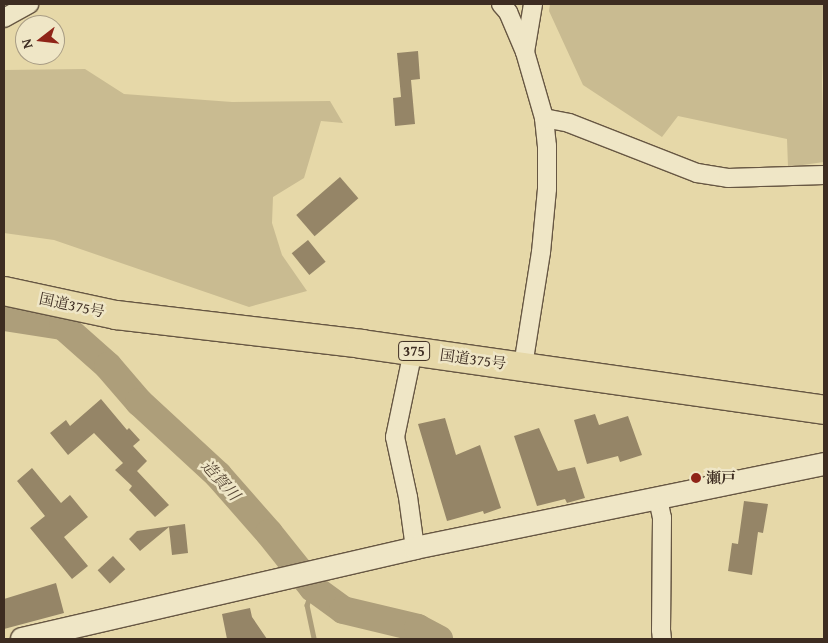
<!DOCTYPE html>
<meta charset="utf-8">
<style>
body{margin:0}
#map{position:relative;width:828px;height:643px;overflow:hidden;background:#e6d8a8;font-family:"Gentium Book Plus","Noto Serif JP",serif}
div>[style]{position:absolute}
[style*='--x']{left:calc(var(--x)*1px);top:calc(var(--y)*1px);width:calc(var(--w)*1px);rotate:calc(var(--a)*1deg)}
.green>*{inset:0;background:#c9bb91}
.stream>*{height:4.5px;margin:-2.25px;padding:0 2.25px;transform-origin:2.25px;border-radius:2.25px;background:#ad9e7a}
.river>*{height:28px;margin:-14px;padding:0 14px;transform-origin:14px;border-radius:14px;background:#ad9e7a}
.building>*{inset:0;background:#958567;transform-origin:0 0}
.roads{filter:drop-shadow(1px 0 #675743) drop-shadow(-1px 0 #675743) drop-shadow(0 1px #675743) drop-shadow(0 -1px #675743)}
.minor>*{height:18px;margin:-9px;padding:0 9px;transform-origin:9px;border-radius:9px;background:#efe6c6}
.tertiary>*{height:22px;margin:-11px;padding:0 11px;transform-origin:11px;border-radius:11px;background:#efe6c6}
.trunk>*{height:28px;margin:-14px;padding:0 14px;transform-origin:14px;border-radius:14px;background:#e6d8a8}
.dots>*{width:14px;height:14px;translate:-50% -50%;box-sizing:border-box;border:2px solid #efe6c6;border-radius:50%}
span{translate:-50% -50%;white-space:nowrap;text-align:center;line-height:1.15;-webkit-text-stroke:5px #efe6c6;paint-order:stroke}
.shield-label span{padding:1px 4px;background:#efe6c6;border:1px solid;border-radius:4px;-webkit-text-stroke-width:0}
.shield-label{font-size:14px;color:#3d2c21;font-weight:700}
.street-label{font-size:15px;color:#3d2c21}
.poi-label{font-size:15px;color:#3d2c21;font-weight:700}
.left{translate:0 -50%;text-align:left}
.water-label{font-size:16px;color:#594837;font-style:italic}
.frame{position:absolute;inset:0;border:5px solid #3d2c21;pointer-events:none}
.north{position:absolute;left:15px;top:15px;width:50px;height:50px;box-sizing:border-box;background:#efe6c6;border:1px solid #a89c84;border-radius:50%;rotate:254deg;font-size:14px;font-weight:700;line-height:20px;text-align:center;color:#3d2c21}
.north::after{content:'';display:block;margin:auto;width:18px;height:22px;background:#8f2418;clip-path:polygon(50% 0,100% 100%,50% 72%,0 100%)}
</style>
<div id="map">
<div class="green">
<i style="clip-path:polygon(550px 4px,824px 4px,822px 83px,824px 162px,788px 167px,787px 139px,678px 116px,662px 137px,583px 85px,549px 11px)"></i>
<i style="clip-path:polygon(85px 69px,124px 94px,232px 102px,330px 101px,343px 123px,321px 121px,304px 178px,273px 197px,272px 223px,282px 255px,307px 291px,249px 307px,54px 240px,4px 233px,4px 70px)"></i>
</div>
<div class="stream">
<i style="--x:313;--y:588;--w:18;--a:109"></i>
<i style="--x:307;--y:605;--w:35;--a:78"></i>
</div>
<div class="river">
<i style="--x:4;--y:317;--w:60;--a:8.7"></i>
<i style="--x:63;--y:326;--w:60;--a:41.6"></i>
<i style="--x:108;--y:366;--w:48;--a:49.3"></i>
<i style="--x:139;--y:402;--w:108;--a:42.7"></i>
<i style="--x:218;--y:475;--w:77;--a:48.7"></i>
<i style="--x:269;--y:533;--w:70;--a:51.3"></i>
<i style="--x:313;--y:588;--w:37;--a:36"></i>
<i style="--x:343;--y:610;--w:77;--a:13.5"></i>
<i style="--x:418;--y:628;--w:24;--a:28"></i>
</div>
<div class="building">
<i style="clip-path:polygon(418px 51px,420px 79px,411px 80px,415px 124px,395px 126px,393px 98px,401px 97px,397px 53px)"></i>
<i style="left:340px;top:177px;width:28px;height:58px;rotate:49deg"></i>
<i style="left:308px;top:240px;width:28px;height:21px;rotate:51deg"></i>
<i style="clip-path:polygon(101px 399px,127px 430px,129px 428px,140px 440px,133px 446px,147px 461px,137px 471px,169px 505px,155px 517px,129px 490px,132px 486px,115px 470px,123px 463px,94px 433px,68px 455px,50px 433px,66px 420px,70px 426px)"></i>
<i style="clip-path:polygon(595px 414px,599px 425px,628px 416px,642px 455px,620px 462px,618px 456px,587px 464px,574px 420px)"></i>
<i style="clip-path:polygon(445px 418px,456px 455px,480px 445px,501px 508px,484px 514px,483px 511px,447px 521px,418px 424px)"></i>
<i style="clip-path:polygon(539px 428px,558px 471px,575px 467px,585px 498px,567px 503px,565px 499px,537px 506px,514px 436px)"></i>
<i style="clip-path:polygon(32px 468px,61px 503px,70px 495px,88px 517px,64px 537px,88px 566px,72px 579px,30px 528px,45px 516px,17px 481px)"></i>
<i style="clip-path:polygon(744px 501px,768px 504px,763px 533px,758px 532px,752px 575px,728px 571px,732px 543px,738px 544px)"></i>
<i style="clip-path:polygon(185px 524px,188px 553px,172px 555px,169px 527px,140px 551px,129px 539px,137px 531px)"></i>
<i style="left:113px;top:556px;width:18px;height:21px;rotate:47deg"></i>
<i style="clip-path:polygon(56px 583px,64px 613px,4px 629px,4px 599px)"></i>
<i style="clip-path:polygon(250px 608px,252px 617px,267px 639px,227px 639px,222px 614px)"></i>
</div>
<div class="roads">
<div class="minor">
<i style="--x:501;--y:4;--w:11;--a:49"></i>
<i style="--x:508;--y:12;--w:43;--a:67"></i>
<i style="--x:525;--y:52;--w:69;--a:73.9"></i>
<i style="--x:544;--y:118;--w:28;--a:84"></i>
<i style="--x:547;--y:146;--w:43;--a:90"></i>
<i style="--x:547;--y:189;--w:63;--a:95.4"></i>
<i style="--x:541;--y:252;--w:115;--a:99"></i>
<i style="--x:4;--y:18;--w:29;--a:-29"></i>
<i style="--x:525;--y:52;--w:49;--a:-80.5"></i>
<i style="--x:544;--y:118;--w:25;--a:11"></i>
<i style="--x:569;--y:123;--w:137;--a:21.3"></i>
<i style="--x:697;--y:173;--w:31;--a:9"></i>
<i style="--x:728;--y:178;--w:96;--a:-1.8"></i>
<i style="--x:413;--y:351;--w:88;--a:101.8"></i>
<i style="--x:395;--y:437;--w:61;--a:77.8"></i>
<i style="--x:408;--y:497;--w:51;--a:82.2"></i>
<i style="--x:658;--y:499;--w:19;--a:78"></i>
<i style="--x:662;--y:518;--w:112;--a:90.5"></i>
<i style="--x:661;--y:630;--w:9;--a:84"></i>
</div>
<div class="tertiary">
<i style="--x:22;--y:639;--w:403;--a:-13"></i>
<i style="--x:415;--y:548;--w:418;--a:-11.6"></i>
</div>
<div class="trunk">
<i style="--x:4;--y:291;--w:115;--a:12.1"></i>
<i style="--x:116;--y:315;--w:248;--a:6.7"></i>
<i style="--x:362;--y:344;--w:467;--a:8.1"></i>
</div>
</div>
<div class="dots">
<i style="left:696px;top:478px;background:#8f2418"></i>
</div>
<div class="shield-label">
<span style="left:414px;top:351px">375</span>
</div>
<div class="street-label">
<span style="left:72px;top:305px;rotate:12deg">国道375号</span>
<span style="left:473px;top:359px;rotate:8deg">国道375号</span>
</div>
<div class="poi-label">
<span class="left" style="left:706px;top:478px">瀬戸</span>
</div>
<div class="water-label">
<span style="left:221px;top:480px;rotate:48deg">造賀川</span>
</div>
<div class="frame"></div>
<div class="north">N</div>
</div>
